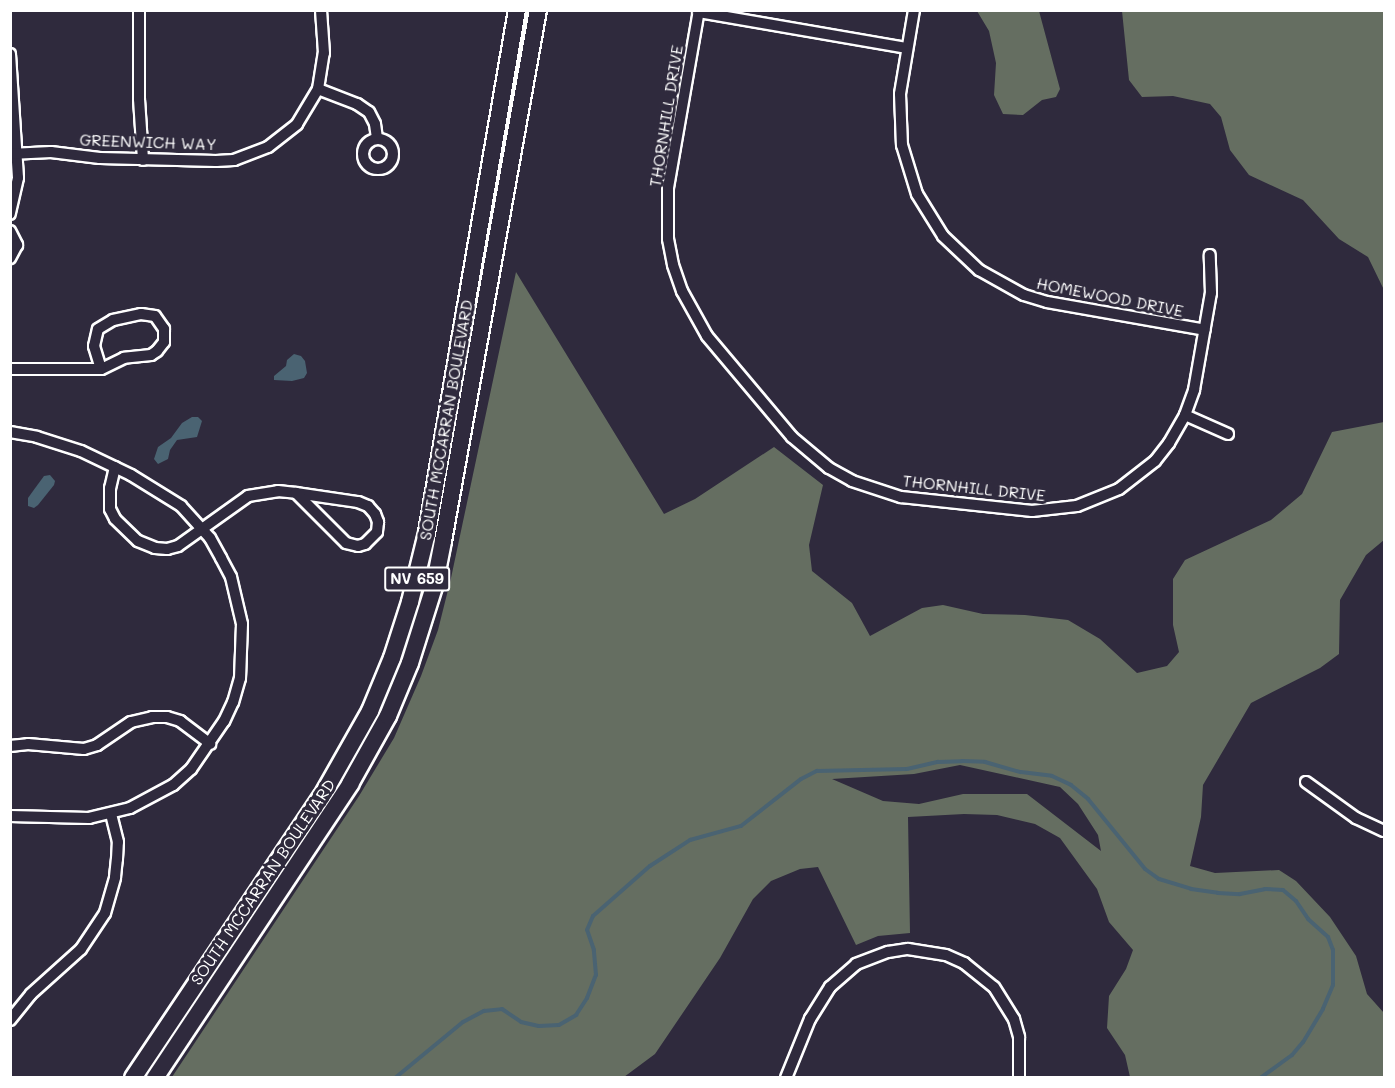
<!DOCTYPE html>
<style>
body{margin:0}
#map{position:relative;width:1395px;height:1088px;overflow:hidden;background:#2f2a3d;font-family:Mali,sans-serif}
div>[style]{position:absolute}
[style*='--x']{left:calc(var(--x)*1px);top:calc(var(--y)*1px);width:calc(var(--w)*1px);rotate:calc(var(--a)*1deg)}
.green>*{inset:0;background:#656e61}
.water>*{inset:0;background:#4a6372}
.stream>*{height:4px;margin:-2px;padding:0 2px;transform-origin:2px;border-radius:2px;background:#4a6372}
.roads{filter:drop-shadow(2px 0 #fff) drop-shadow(-2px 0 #fff) drop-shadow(0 2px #fff) drop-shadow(0 -2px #fff)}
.minor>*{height:10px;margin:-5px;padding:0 5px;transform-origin:5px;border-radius:5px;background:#2f2a3d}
.minor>.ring{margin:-5px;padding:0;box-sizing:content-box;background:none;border:10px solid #2f2a3d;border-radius:50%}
.primary>*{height:16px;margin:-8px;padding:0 8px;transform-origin:8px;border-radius:8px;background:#2f2a3d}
span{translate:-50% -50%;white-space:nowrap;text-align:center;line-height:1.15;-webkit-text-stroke:6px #2f2a3d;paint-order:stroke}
.shield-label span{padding:2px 4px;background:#2f2a3d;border:2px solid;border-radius:4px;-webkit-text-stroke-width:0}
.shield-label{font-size:15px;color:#fff;font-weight:700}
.street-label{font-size:16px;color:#fff}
.frame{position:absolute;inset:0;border:12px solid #fff;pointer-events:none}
</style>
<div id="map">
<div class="green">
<i style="clip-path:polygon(977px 11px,1039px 11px,1060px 89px,1056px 97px,1042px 100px,1023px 115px,1003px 114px,994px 95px,996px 63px,989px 31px)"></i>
<i style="clip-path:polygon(1122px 11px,1384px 11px,1384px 290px,1368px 257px,1339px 239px,1303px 200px,1249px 175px,1230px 150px,1221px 117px,1210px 104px,1173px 96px,1142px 97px,1129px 80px)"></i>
<i style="clip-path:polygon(evenodd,516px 272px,664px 514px,695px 499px,774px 447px,823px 485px,809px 545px,812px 571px,852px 603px,870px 636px,922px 608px,943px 605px,983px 614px,1025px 615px,1068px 620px,1100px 639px,1137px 673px,1167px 666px,1179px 652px,1173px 625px,1173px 579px,1185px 560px,1271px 520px,1302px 494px,1332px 432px,1384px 422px,1384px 540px,1366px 555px,1340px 600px,1339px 654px,1320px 668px,1251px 703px,1203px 785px,1201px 817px,1190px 866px,1215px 873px,1279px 870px,1296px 881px,1330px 917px,1356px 956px,1367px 994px,1384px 1013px,1384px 1077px,1130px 1077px,1125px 1055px,1107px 1028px,1109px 996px,1126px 969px,1133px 950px,1109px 922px,1097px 889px,1060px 838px,1035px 824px,997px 815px,964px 814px,908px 817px,910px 933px,878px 936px,856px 945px,818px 867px,800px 869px,771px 881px,753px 899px,720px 958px,655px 1054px,624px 1077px,172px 1077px,359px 796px,394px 738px,421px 676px,438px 630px,451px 578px,516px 272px,960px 765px,1060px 787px,1078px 804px,1098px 835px,1101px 851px,1027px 794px,963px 794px,919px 804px,883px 801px,832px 779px,914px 774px,960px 765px)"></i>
</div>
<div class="water">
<i style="clip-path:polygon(294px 354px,301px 356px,305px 361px,307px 373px,304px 378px,292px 381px,274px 380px,274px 376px,286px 366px,287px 360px)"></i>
<i style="clip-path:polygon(192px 417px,198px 417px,202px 421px,197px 437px,177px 440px,170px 450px,168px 459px,158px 464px,154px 459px,158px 447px,171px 438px,182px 423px)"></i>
<i style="clip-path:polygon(50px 475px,55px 481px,54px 485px,38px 505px,34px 508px,28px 506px,28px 498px,33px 491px,44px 476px)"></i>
</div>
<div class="stream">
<i style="--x:395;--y:1078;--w:88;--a:-39.5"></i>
<i style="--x:463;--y:1022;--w:24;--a:-28"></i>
<i style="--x:484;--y:1011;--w:18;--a:-6"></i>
<i style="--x:502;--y:1009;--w:23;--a:34"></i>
<i style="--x:521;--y:1022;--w:18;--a:13"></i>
<i style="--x:539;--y:1026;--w:20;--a:-3"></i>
<i style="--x:559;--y:1025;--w:20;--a:-30"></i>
<i style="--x:576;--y:1015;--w:20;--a:-57"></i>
<i style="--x:587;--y:998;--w:25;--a:-69"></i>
<i style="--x:596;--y:975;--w:25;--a:-95"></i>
<i style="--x:594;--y:950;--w:21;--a:-109"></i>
<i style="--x:587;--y:930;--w:15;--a:-67"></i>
<i style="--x:593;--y:916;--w:76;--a:-41.3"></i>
<i style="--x:650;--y:866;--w:48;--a:-33"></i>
<i style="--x:690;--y:840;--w:53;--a:-15.4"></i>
<i style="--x:741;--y:826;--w:76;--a:-38.1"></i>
<i style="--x:801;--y:779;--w:18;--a:-27"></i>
<i style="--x:817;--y:771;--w:90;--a:-1.3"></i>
<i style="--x:907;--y:769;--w:32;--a:-13"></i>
<i style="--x:938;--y:762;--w:24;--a:-2"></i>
<i style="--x:962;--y:761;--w:23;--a:2"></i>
<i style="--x:985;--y:762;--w:37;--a:16"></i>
<i style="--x:1021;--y:772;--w:31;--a:7"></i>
<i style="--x:1052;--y:776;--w:21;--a:25"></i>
<i style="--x:1071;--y:785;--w:22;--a:39"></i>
<i style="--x:1088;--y:799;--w:90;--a:50.8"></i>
<i style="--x:1145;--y:869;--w:17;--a:36"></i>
<i style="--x:1159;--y:879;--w:34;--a:17"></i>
<i style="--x:1191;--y:889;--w:27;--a:8"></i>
<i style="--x:1218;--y:893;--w:22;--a:3"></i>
<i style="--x:1240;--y:894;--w:25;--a:-11"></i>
<i style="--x:1265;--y:889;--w:18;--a:3"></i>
<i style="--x:1283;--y:890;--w:17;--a:40"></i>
<i style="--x:1296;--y:901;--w:22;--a:56"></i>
<i style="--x:1308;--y:919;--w:27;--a:42"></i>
<i style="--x:1328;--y:937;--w:14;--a:69"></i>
<i style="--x:1333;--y:950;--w:35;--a:90"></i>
<i style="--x:1333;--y:985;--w:26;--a:113"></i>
<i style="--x:1323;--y:1009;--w:39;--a:121"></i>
<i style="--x:1303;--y:1042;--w:17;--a:130"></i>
<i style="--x:1292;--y:1055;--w:39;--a:144"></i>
</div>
<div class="roads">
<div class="minor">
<i style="--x:139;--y:10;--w:89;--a:90"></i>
<i style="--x:139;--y:99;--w:61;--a:86.2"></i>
<i style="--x:699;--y:10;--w:180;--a:99.9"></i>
<i style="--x:668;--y:187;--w:52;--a:90"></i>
<i style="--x:668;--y:239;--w:26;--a:79"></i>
<i style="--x:673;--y:265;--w:28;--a:71"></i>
<i style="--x:682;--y:291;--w:51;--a:60.9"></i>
<i style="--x:707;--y:336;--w:132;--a:49.9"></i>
<i style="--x:792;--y:437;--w:48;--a:40"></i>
<i style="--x:829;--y:468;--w:26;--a:29"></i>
<i style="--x:852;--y:481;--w:52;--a:18.1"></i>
<i style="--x:901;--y:497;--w:132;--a:6.1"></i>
<i style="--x:1032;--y:511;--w:45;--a:-6.3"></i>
<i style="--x:1077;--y:506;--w:45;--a:-22"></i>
<i style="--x:1119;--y:489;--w:46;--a:-37.9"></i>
<i style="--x:1155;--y:461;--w:23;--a:-52"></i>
<i style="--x:1169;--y:443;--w:32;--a:-60"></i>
<i style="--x:1185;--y:415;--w:27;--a:-70"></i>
<i style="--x:1194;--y:390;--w:98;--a:-80.1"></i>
<i style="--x:1211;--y:293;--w:38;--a:-92"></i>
<i style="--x:914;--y:10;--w:85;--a:99.5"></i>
<i style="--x:900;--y:94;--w:51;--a:87.8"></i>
<i style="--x:902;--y:145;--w:51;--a:73"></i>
<i style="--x:917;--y:194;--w:49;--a:58.2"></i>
<i style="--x:943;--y:236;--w:50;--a:43.4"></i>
<i style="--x:979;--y:270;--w:51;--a:29.1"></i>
<i style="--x:1024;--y:295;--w:24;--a:17"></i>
<i style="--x:1047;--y:302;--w:160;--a:10"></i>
<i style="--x:698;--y:12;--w:212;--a:9.8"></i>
<i style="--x:10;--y:54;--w:124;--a:86.3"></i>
<i style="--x:18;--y:178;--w:37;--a:103"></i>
<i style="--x:318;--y:89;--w:42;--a:21"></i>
<i style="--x:357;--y:104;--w:14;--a:34"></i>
<i style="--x:369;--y:112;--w:13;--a:63"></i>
<i style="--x:375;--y:124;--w:15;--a:82"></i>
<i class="ring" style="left:363px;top:139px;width:20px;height:20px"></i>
<i style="--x:10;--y:154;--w:41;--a:-2.8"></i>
<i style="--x:51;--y:152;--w:49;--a:7"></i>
<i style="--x:100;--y:158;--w:116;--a:1.5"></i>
<i style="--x:216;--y:161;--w:18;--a:-3"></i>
<i style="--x:234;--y:160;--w:36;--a:-21"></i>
<i style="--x:268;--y:147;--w:37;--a:-38"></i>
<i style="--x:297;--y:124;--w:41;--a:-59"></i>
<i style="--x:318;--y:89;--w:36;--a:-81"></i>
<i style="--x:324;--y:53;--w:43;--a:-94"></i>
<i style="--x:10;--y:231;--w:16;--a:63"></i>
<i style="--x:17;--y:245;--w:15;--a:118"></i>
<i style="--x:141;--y:314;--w:14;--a:8"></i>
<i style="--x:155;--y:316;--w:16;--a:55"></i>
<i style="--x:164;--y:329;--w:13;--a:90"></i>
<i style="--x:164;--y:342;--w:11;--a:128"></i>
<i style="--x:157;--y:351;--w:7;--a:146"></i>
<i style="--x:151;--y:355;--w:27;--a:174"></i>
<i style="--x:124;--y:358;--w:25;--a:154"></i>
<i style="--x:101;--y:369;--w:24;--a:-107"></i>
<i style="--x:94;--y:346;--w:17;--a:-77"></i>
<i style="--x:98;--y:329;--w:17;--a:-31"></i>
<i style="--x:113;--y:320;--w:29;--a:-12"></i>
<i style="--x:10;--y:369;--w:91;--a:0"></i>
<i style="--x:1185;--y:415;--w:47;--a:23.8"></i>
<i style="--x:10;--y:432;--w:27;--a:10"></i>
<i style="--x:37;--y:437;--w:46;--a:17.7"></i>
<i style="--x:81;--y:451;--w:55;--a:25.6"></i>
<i style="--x:131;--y:475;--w:59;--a:31.8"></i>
<i style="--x:181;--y:506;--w:43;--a:47.8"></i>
<i style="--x:210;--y:538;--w:23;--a:61"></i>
<i style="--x:221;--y:558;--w:21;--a:62"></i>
<i style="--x:231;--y:577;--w:48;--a:76.8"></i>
<i style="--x:242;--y:624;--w:54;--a:92.1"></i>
<i style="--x:240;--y:678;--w:25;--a:106"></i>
<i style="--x:233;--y:702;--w:21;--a:115"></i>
<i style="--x:224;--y:721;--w:58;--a:124.5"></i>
<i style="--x:191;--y:769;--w:24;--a:138"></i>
<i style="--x:173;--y:785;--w:49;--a:151.9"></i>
<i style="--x:130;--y:808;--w:42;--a:166.3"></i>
<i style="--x:89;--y:818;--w:79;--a:-178.5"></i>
<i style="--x:115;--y:467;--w:22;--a:103"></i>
<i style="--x:110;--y:488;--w:21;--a:90"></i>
<i style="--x:110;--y:509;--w:11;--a:63"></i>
<i style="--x:115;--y:519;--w:32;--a:44"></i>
<i style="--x:138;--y:541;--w:18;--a:22"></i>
<i style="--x:155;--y:548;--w:12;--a:5"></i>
<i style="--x:167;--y:549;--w:11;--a:-15"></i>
<i style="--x:178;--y:546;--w:86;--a:-35.5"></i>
<i style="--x:248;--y:496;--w:30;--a:-9"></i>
<i style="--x:278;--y:491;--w:18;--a:6"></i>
<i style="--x:296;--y:493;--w:63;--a:8.3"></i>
<i style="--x:358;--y:502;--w:11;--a:22"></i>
<i style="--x:368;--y:506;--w:11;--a:49"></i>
<i style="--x:375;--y:514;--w:9;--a:69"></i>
<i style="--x:378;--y:522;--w:10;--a:96"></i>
<i style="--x:377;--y:532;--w:17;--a:135"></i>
<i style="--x:365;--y:544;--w:7;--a:164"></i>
<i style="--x:358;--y:546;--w:12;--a:-166"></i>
<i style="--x:346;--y:543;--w:71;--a:-135"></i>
<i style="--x:10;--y:746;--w:18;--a:-6"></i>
<i style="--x:28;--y:744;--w:56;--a:5.1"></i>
<i style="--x:84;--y:749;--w:14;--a:-17"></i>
<i style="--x:97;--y:745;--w:41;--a:-34.1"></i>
<i style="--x:131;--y:722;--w:22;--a:-13"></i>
<i style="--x:152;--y:717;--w:15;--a:0"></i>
<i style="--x:167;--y:717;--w:14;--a:17"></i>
<i style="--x:180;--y:721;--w:38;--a:37"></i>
<i style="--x:1306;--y:782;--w:62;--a:35.8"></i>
<i style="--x:1356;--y:818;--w:31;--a:25"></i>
<i style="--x:10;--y:1020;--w:33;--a:-51"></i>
<i style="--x:31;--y:994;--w:67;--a:-42"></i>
<i style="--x:81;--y:949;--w:43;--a:-56.3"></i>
<i style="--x:105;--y:913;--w:37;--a:-74"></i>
<i style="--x:115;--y:877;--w:18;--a:-84"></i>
<i style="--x:117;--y:859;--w:17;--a:-87"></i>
<i style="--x:118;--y:842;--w:29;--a:-104"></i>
<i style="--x:786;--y:1078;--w:64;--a:-67.9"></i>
<i style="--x:810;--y:1019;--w:38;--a:-58"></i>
<i style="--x:830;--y:987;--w:35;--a:-41"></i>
<i style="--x:856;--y:964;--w:34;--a:-21"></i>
<i style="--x:888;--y:952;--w:20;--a:-9"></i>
<i style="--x:908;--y:949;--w:38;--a:9"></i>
<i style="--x:946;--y:955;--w:20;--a:24"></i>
<i style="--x:964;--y:963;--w:38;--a:39"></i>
<i style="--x:994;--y:987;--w:38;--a:58"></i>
<i style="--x:1014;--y:1019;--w:19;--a:74"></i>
<i style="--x:1019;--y:1037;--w:41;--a:90"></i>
</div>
<div class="primary">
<i style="--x:133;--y:1078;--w:339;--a:-56.2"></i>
<i style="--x:322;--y:796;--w:98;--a:-60.5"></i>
<i style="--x:370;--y:711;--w:57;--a:-67.5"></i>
<i style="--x:392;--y:658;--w:59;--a:-72.2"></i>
<i style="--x:410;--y:602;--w:71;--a:-76.2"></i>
<i style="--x:427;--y:533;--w:531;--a:-80.24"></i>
<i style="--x:155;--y:1078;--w:353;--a:-56.4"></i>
<i style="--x:350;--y:784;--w:78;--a:-60.8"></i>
<i style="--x:388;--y:716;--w:57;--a:-67.5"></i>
<i style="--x:410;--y:663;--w:80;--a:-72.5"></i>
<i style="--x:434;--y:587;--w:47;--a:-78.9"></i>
<i style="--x:443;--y:541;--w:539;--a:-79.86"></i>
</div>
</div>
<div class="shield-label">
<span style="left:417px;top:579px">NV 659</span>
</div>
<div class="street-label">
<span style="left:666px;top:116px;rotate:-81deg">THORNHILL DRIVE</span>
<span style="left:148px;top:142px;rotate:2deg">GREENWICH WAY</span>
<span style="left:1110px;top:297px;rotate:11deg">HOMEWOOD DRIVE</span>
<span style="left:446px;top:420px;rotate:-80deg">SOUTH MCCARRAN BOULEVARD</span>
<span style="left:974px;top:488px;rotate:6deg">THORNHILL DRIVE</span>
<span style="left:263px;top:882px;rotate:-56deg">SOUTH MCCARRAN BOULEVARD</span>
</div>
<div class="frame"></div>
</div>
